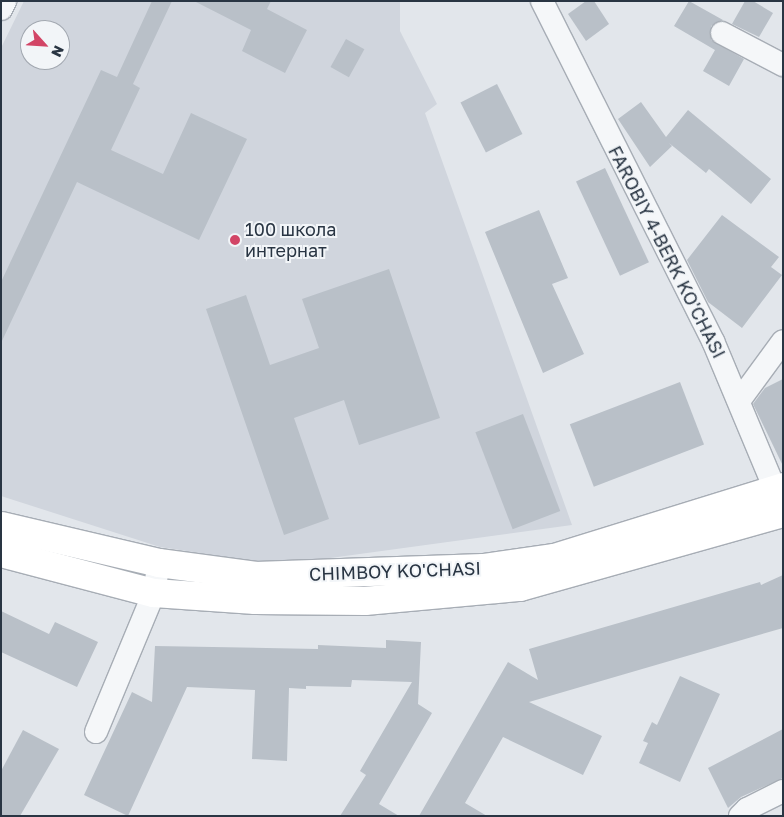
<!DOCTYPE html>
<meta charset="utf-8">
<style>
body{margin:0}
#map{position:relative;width:784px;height:817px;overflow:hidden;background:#e2e6eb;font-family:"Golos Text",sans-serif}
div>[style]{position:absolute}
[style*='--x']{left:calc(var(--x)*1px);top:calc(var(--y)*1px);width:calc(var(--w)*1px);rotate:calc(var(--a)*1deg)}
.built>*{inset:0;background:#d0d5dd}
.building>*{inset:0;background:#b9c0c8;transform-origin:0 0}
.roads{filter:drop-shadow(1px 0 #a7adb5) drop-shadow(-1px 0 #a7adb5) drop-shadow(0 1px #a7adb5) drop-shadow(0 -1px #a7adb5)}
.minor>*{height:22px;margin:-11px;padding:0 11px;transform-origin:11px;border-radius:11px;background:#f5f7f9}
.secondary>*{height:28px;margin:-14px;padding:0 14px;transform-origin:14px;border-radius:14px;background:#fff}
.dots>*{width:14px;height:14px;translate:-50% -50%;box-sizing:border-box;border:2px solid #f2f5f8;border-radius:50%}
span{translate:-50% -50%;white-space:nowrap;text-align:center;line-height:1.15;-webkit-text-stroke:4px #f2f5f8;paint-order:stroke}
.poi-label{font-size:18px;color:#293543}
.left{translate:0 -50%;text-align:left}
.street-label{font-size:18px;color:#293543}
.frame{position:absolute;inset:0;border:2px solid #293543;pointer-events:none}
.north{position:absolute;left:20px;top:20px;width:50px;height:50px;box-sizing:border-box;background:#f2f5f8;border:1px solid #a2a8b0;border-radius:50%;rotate:116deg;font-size:14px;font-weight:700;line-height:20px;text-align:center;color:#293543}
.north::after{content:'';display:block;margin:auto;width:18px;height:22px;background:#d24566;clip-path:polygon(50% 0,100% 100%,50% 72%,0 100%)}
</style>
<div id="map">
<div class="built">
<i style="clip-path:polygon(evenodd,24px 1px,400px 1px,400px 31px,437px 104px,425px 113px,572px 525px,279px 565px,160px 547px,1px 496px,1px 48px,24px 1px,30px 30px,60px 30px,60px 60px,30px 60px,30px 30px)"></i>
</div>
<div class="building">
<i style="clip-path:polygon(152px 1px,172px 1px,133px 84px,140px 88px,111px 150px,163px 174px,191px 113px,247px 139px,199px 240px,77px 182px,1px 343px,1px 282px,101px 70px,117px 77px)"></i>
<i style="clip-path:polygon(194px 1px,271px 1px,267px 9px,307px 30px,285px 73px,242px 51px,251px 30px)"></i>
<i style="clip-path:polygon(586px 1px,594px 1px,609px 24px,586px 41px,568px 14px)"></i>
<i style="clip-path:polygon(689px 1px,723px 20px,711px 26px,711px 40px,744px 59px,729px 86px,703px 71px,715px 50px,674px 26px)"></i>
<i style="clip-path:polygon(745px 1px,753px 1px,773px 13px,759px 37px,732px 24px)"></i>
<i style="left:346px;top:39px;width:21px;height:32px;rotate:29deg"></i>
<i style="left:497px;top:84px;width:56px;height:41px;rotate:63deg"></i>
<i style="clip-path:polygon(641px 102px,666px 137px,688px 110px,771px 179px,751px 204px,709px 169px,706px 173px,669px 143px,672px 146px,650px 167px,618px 119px)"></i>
<i style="left:605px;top:168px;width:104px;height:32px;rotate:65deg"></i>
<i style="clip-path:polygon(539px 210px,568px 278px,552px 284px,584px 354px,543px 373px,485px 232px)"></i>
<i style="clip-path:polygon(722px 215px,779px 257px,771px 267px,782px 275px,742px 328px,708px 302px,687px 260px)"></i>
<i style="clip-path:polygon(389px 269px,440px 418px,359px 445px,344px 400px,294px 418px,329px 519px,284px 535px,206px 309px,246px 295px,270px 365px,319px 348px,302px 299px)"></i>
<i style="clip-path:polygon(783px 379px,783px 466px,753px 404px,765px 388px)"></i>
<i style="left:680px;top:382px;width:67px;height:118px;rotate:69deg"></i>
<i style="left:523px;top:414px;width:104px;height:51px;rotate:69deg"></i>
<i style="clip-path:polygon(783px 575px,783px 628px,529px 702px,602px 736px,583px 775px,503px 737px,465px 803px,487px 816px,419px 816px,508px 662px,538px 680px,529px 649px,760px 582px,761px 585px)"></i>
<i style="clip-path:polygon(1px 611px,49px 634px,55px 622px,98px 642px,77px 687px,1px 652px)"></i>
<i style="clip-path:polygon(386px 640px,421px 642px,418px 704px,432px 713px,379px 804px,399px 816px,340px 816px,366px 775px,360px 771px,412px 682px,352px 680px,351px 687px,306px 686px,306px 689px,289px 688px,287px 761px,252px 759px,255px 690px,187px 687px,128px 816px,84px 795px,132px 692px,152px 702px,155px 646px,318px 649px,318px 645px,386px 648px)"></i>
<i style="clip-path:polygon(680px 676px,720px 694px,680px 782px,639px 763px,648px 743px,643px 741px,652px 722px,657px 725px)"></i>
<i style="clip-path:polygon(783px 729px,783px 778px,741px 797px,728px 808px,708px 768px)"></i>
<i style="clip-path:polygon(23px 730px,59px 749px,20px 816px,1px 816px,1px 771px)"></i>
</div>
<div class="roads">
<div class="minor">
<i style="--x:542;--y:1;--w:381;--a:63.3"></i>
<i style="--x:713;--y:341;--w:179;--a:67.3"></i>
<i style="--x:1;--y:9;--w:9;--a:-63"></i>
<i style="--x:722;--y:33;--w:69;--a:27.7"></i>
<i style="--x:739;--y:401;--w:74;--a:-53.7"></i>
<i style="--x:96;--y:732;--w:151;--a:-67.4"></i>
<i style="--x:154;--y:593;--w:30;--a:-81"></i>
<i style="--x:740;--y:816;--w:10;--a:-45"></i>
<i style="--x:747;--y:809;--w:40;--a:-26.6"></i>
</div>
<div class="secondary">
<i style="--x:1;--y:526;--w:162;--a:13.2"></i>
<i style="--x:159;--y:563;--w:98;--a:7.6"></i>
<i style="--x:256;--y:576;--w:227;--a:-2"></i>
<i style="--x:483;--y:568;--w:72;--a:-8"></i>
<i style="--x:554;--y:558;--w:240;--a:-17.2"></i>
<i style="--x:1;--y:553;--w:158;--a:14.7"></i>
<i style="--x:154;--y:593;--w:101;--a:4"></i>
<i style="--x:255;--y:600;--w:110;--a:0.5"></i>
<i style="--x:365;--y:601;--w:156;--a:-5.2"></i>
<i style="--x:520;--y:587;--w:273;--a:-15.7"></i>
</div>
</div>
<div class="dots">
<i style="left:235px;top:240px;background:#d24566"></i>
</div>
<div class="poi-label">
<span class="left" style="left:245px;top:240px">100 школа<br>интернат</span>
</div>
<div class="street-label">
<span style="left:667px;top:252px;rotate:63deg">FAROBIY 4-BERK KO'CHASI</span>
<span style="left:395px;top:571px;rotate:-2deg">CHIMBOY KO'CHASI</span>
</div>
<div class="frame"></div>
<div class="north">N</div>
</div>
